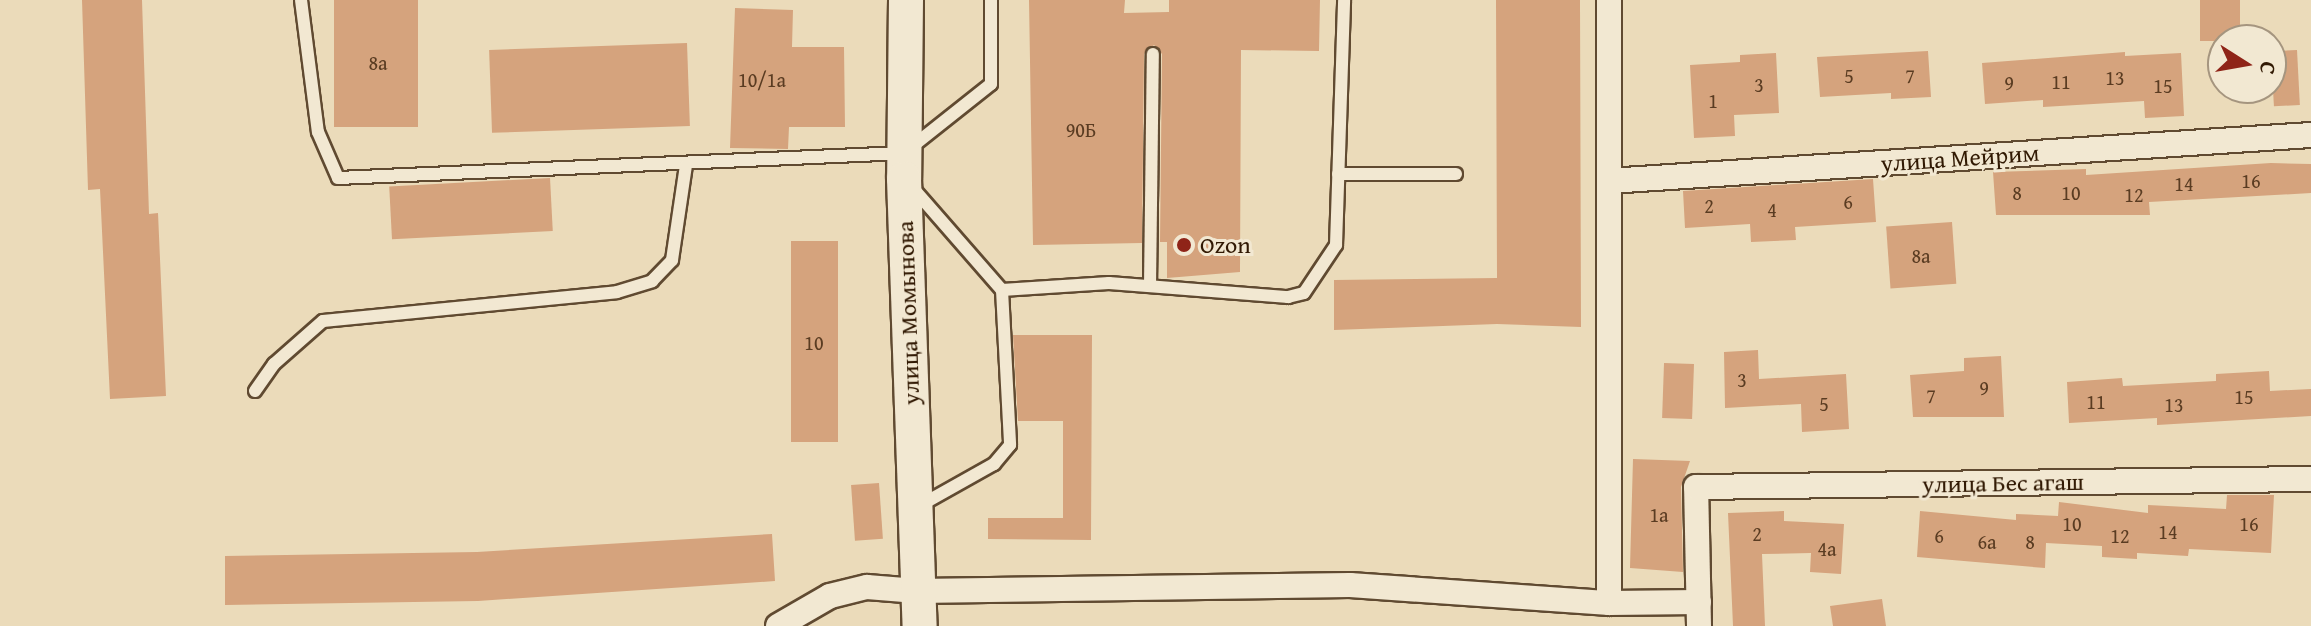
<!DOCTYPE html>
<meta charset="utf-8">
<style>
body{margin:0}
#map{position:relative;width:2311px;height:626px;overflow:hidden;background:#ebdbba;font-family:"Gentium Book Plus",serif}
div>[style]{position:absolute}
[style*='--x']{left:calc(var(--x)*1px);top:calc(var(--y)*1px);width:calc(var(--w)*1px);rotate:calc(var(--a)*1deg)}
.building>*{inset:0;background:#d5a37d;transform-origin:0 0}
.roads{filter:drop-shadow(2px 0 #604a31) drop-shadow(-2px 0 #604a31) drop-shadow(0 2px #604a31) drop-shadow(0 -2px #604a31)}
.lane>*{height:12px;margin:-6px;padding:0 6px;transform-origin:6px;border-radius:6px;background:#f2e8d2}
.street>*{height:24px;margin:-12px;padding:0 12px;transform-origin:12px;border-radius:12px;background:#f2e8d2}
.secondary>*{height:34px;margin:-17px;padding:0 17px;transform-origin:17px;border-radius:17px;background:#f2e8d2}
.dots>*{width:22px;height:22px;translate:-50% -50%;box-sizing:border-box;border:4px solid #f2e8d2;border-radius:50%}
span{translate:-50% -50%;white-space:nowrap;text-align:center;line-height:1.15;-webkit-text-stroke:6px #f2e8d2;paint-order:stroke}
.number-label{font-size:20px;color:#5a3c22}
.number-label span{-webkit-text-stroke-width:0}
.street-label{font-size:24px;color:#311903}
.poi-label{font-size:24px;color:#311903}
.left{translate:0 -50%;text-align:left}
.north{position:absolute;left:2207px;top:24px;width:80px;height:80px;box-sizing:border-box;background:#f2e8d2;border:2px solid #a5957f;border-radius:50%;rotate:101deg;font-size:22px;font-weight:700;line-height:32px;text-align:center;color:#311903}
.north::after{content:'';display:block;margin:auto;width:28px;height:36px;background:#8f2418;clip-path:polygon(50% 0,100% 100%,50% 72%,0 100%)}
</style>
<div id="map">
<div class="building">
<i style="clip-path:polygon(82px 0,142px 0,149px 214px,158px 213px,166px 396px,110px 399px,100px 189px,88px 190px)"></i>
<i style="left:334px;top:0;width:84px;height:127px"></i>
<i style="clip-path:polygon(1029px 0,1125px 0,1124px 13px,1169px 12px,1169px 0,1320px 0,1319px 51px,1241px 50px,1240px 272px,1167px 278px,1167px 242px,1160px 242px,1162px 54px,1154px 45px,1144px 54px,1142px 243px,1033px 245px)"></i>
<i style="clip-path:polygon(1496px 0,1580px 0,1581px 327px,1497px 324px,1334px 330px,1334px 280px,1497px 278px)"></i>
<i style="left:2200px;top:0;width:40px;height:41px"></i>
<i style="clip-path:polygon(735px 8px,793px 10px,792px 47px,844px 47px,845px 127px,789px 127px,788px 149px,730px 148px)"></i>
<i style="left:687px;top:43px;width:83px;height:198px;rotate:88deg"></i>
<i style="left:2297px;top:50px;width:55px;height:26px;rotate:87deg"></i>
<i style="clip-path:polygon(1928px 51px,1931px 97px,1891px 99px,1891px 93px,1820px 97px,1817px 57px)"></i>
<i style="clip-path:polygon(2125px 52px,2125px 56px,2181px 53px,2184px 116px,2145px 118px,2144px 101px,2043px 107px,2043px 100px,1985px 104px,1982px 63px)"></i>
<i style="clip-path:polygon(1776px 53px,1779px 113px,1734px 115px,1735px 136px,1694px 138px,1690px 65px,1740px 62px,1740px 55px)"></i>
<i style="clip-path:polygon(2271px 163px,2311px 164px,2311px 193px,2149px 202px,2150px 215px,1996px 215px,1993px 172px,2086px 169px,2086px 175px)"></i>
<i style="left:550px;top:178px;width:53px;height:161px;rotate:87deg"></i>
<i style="clip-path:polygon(1873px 179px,1876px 222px,1795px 227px,1796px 240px,1751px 242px,1750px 224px,1685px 228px,1683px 191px)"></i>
<i style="left:1952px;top:222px;width:62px;height:66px;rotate:86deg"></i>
<i style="left:791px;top:241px;width:47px;height:201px"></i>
<i style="clip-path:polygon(1013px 335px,1092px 335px,1091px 540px,988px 539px,988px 518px,1063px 518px,1063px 421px,1018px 421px)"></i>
<i style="clip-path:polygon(1758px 350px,1759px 379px,1846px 374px,1849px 429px,1802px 432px,1801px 404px,1725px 408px,1724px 352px)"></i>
<i style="clip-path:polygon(2001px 356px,2004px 417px,1913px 417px,1910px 375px,1964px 371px,1964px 358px)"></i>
<i style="left:1694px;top:364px;width:55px;height:30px;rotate:92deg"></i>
<i style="clip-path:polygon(2269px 371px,2270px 391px,2311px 389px,2311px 416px,2157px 425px,2157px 418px,2069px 423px,2067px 382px,2122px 378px,2123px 386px,2216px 381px,2216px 374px)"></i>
<i style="clip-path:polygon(1633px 459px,1690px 461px,1681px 487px,1683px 572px,1630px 568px)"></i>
<i style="left:879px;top:483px;width:56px;height:28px;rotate:86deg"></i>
<i style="clip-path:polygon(2227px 495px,2274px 495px,2271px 553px,2189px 549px,2188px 556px,2137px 553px,2137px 559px,2102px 557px,2102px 546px,2046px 543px,2045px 568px,1917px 557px,1920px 511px,2016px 520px,2016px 514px,2058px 516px,2059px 502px,2148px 513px,2148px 505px,2226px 509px)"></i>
<i style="clip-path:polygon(1784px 511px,1784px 521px,1844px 524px,1841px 574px,1810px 572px,1811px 553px,1762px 554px,1765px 626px,1733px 626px,1728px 513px)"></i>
<i style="clip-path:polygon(772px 534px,775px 581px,478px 601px,225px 605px,225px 556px,477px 552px)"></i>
<i style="clip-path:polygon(1882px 599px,1886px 626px,1833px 626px,1830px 606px)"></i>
</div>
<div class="roads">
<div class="lane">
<i style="--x:301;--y:0;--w:133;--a:82.7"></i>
<i style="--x:318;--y:132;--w:50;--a:66.5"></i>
<i style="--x:338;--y:178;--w:567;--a:-2.53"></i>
<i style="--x:904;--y:153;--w:111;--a:-38.4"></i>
<i style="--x:991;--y:84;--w:84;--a:-90"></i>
<i style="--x:1338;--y:174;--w:118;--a:0"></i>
<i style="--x:912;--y:187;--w:137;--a:48.9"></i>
<i style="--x:1002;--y:290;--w:155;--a:87"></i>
<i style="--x:1010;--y:445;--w:25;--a:130"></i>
<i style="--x:994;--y:464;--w:84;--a:150.7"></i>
<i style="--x:1150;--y:286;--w:232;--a:-89.3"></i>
<i style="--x:1002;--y:290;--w:107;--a:-3.7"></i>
<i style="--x:1109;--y:283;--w:180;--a:4.5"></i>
<i style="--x:1288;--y:297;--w:16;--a:-14"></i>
<i style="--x:1304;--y:293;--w:58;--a:-56.3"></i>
<i style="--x:1336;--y:245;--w:245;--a:-88.1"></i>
<i style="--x:255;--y:391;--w:33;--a:-55"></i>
<i style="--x:274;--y:364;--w:65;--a:-41.3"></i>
<i style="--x:323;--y:321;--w:295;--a:-5.6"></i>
<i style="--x:617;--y:292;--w:37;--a:-17"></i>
<i style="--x:652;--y:281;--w:29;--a:-46"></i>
<i style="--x:672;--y:260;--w:96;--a:-81.6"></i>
</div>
<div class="street">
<i style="--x:1609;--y:181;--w:704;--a:-3.75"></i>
<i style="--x:1609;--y:603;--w:603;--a:-90"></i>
<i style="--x:778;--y:626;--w:60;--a:-30"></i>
<i style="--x:830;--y:596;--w:38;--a:-14"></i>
<i style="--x:867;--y:587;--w:50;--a:4.6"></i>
<i style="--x:917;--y:591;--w:433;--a:-0.8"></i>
<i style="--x:1350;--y:585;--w:260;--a:4"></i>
<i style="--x:1609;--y:603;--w:90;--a:-0.6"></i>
<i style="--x:1699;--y:626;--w:139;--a:-91.2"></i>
<i style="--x:1696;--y:487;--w:615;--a:-0.75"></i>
</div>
<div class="secondary">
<i style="--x:906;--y:0;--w:179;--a:90.6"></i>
<i style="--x:904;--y:179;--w:447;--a:88"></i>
</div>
</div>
<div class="dots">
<i style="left:1184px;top:245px;background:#8f2418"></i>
</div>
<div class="number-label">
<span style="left:378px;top:62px">8а</span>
<span style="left:1849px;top:75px">5</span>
<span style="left:1910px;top:75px">7</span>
<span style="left:2115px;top:77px">13</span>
<span style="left:762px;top:79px">10/1а</span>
<span style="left:2061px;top:81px">11</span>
<span style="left:2009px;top:82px">9</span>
<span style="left:1759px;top:84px">3</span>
<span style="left:2163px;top:85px">15</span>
<span style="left:1713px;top:100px">1</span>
<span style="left:1081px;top:129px">90Б</span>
<span style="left:2251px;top:180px">16</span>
<span style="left:2184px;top:183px">14</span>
<span style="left:2017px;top:192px">8</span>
<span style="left:2071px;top:192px">10</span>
<span style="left:2134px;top:194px">12</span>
<span style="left:1848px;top:201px">6</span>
<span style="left:1709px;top:205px">2</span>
<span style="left:1772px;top:209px">4</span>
<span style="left:1921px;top:255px">8а</span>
<span style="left:814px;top:342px">10</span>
<span style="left:1742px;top:379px">3</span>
<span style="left:1984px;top:387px">9</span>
<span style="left:1931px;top:395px">7</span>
<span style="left:2244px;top:396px">15</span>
<span style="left:2096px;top:401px">11</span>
<span style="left:1824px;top:403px">5</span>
<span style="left:2174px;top:404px">13</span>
<span style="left:1659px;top:514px">1а</span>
<span style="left:2072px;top:523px">10</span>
<span style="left:2249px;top:523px">16</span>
<span style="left:2168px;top:531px">14</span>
<span style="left:1757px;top:533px">2</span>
<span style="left:1939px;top:535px">6</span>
<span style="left:2120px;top:535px">12</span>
<span style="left:1987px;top:541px">6а</span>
<span style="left:2030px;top:541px">8</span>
<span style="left:1827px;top:548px">4а</span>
</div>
<div class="street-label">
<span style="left:1960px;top:158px;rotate:-4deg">улица Мейрим</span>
<span style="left:908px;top:313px;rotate:-92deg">улица Момынова</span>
<span style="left:2003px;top:483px;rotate:-1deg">улица Бес агаш</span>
</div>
<div class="poi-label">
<span class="left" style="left:1200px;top:245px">Ozon</span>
</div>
<div class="north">С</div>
</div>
